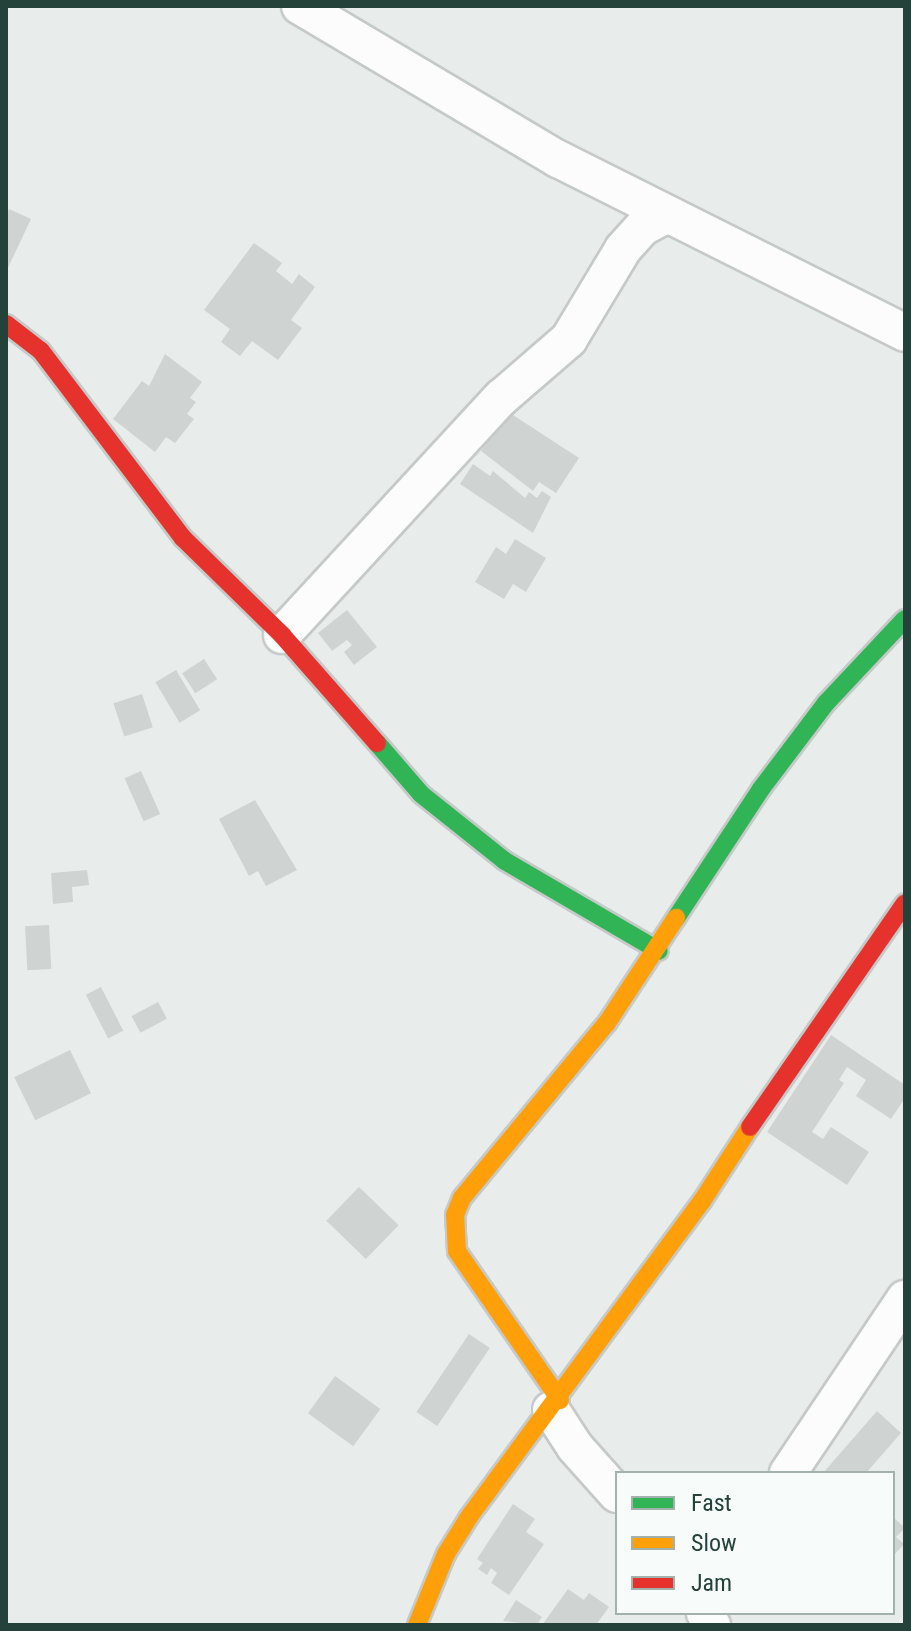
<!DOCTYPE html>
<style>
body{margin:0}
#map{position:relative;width:911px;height:1631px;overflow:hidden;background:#e8edeb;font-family:"Roboto Condensed",sans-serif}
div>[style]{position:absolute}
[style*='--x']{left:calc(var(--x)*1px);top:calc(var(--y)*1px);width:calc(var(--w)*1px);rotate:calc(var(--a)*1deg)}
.building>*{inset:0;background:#cfd4d2;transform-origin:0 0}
.roads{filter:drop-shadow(2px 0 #c5cac8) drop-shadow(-2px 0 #c5cac8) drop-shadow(0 2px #c5cac8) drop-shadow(0 -2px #c5cac8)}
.street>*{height:36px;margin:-18px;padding:0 18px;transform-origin:18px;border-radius:18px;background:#fcfcfc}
.fast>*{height:18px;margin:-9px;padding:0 9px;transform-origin:9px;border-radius:9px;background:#30b455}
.slow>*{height:18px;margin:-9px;padding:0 9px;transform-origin:9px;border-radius:9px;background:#ff9f0a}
.jam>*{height:18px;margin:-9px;padding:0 9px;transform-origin:9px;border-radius:9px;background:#e5322d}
span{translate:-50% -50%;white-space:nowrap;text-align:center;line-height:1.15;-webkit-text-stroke:7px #f7fbf9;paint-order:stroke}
.frame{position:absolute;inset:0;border:8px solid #24423a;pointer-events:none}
.legend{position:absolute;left:615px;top:1471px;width:280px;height:144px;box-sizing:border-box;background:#f7fbf9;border:2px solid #a3b1ad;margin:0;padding:10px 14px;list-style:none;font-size:24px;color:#24423a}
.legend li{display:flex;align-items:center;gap:16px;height:40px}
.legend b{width:40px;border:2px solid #a3b1ad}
</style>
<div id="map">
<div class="building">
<i style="clip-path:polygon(9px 209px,31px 219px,6px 272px,6px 216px)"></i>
<i style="clip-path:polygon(254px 243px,282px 263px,276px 271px,292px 284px,299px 274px,315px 287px,291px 320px,302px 328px,278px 360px,252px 341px,240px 356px,221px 342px,230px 329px,204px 310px)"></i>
<i style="clip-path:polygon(165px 354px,202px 382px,190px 398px,196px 402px,187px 414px,194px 419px,175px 443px,166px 437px,155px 452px,113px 419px,142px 381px,149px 386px)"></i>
<i style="clip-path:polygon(507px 411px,579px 458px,556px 493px,539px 482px,533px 491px,481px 451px)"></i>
<i style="clip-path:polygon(473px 464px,490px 476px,493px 471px,525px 498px,529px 492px,537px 498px,542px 491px,551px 497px,533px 533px,460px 484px)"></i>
<i style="clip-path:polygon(515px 539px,546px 558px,526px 592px,513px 584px,504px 599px,475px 582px,496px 547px,506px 554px)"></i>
<i style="clip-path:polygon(347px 610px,377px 647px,354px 665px,344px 652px,352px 645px,347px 640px,332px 651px,318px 633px)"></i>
<i style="left:204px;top:659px;width:24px;height:26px;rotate:57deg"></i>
<i style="left:176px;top:670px;width:47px;height:24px;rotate:59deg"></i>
<i style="left:142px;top:694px;width:35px;height:30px;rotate:72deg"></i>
<i style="left:141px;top:771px;width:47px;height:18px;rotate:66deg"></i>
<i style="clip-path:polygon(255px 800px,297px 870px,266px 886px,258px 871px,249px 876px,219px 819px)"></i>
<i style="clip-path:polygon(87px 870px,89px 885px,72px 887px,73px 902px,53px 904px,51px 873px)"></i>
<i style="left:49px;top:925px;width:44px;height:24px;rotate:87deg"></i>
<i style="left:101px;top:987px;width:49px;height:17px;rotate:63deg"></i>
<i style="left:158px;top:1002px;width:19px;height:30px;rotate:62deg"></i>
<i style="clip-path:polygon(831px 1035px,905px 1085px,905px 1098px,891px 1119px,856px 1096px,866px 1080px,847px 1067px,839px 1080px,844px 1083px,812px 1132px,823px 1139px,831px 1127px,869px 1152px,847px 1185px,767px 1132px)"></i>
<i style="left:70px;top:1050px;width:48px;height:62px;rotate:64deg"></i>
<i style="left:359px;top:1187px;width:55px;height:47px;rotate:44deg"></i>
<i style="left:469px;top:1334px;width:25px;height:94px;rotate:34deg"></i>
<i style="left:335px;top:1376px;width:56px;height:46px;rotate:36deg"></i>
<i style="clip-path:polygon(877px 1411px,901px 1433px,866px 1473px,823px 1473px)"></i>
<i style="clip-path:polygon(513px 1504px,535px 1519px,526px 1532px,544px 1544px,509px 1595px,491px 1583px,497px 1573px,491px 1568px,487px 1575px,478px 1569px,483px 1563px,477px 1559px)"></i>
<i style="clip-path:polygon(893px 1517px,905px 1528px,896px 1537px,904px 1544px,893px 1556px)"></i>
<i style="clip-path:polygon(568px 1589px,584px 1600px,589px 1593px,609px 1607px,596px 1625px,542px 1625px)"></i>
<i style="clip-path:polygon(516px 1600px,542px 1617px,537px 1625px,503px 1621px)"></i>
</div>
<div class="roads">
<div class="street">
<i style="--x:300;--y:6;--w:300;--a:30.7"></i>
<i style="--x:558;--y:159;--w:388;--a:26.6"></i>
<i style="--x:282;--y:635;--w:323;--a:-47.3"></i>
<i style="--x:501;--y:398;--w:90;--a:-40.9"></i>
<i style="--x:569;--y:339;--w:105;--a:-59"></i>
<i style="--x:623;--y:249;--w:30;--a:-48"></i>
<i style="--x:643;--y:227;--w:27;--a:-28"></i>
<i style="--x:551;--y:1410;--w:44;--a:57"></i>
<i style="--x:575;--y:1447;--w:63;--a:48.2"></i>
<i style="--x:788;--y:1473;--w:210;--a:-56.1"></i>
<i style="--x:705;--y:1613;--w:14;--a:60"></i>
</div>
<div class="fast">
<i style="--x:377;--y:743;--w:67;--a:49.2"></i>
<i style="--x:421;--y:794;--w:107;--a:38.6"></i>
<i style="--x:505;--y:861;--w:178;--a:30.3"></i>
<i style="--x:676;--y:918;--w:154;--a:-56.6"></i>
<i style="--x:761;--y:789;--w:108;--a:-52.9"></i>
<i style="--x:826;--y:703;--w:115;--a:-46.8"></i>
</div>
<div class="slow">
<i style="--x:560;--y:1400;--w:181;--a:-124.7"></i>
<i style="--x:457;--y:1251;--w:36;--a:-93"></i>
<i style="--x:455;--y:1215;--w:18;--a:-68"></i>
<i style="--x:462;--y:1198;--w:227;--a:-50.4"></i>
<i style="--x:607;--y:1023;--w:126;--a:-56.7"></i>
<i style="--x:417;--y:1625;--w:77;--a:-67.8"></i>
<i style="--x:446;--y:1554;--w:44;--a:-58.1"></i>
<i style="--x:469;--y:1517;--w:393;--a:-53.6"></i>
<i style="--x:702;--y:1201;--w:88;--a:-57"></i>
</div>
<div class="jam">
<i style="--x:6;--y:324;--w:44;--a:37.6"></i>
<i style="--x:41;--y:351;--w:235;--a:52.8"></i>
<i style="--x:183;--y:538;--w:139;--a:44.4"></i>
<i style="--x:282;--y:635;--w:144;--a:48.7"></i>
<i style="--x:750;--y:1127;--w:272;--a:-55.3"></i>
</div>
</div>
<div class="frame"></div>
<ul class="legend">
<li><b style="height:10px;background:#30b455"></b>Fast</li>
<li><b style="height:10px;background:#ff9f0a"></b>Slow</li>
<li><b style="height:10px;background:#e5322d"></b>Jam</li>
</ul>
</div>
